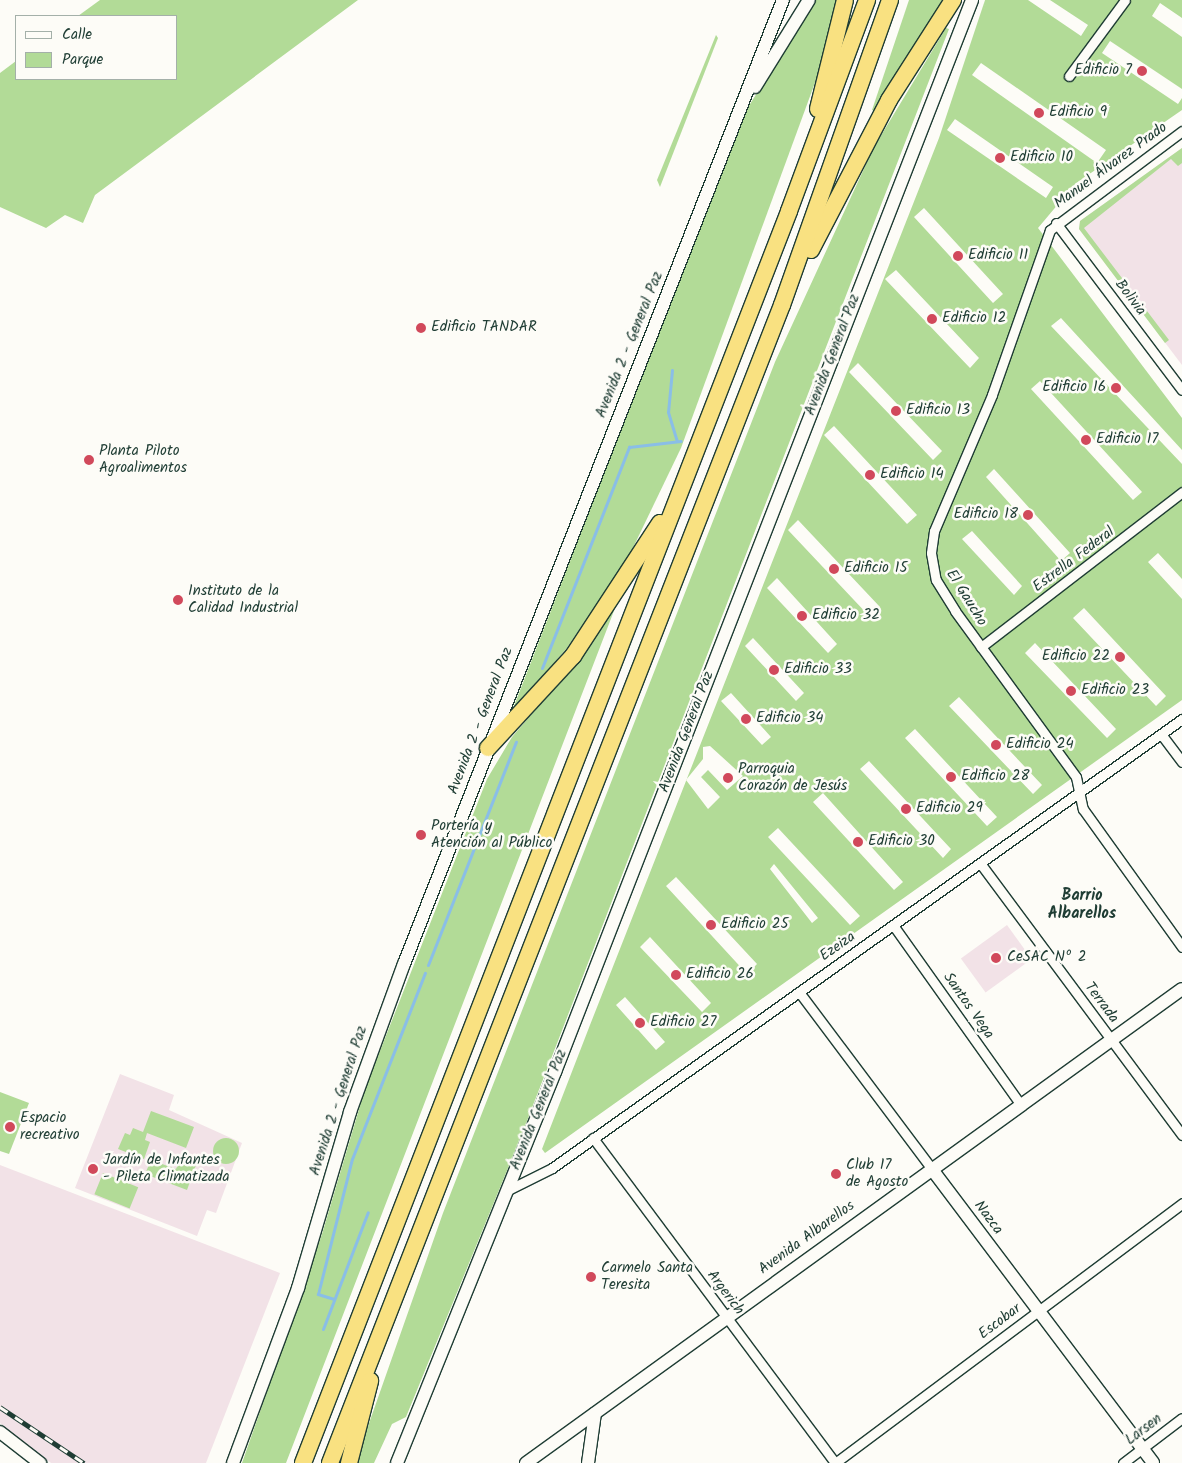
<!DOCTYPE html>
<meta charset="utf-8">
<style>
body{margin:0}
#map{position:relative;width:1182px;height:1463px;overflow:hidden;background:#fdfcf7;font-family:Kalam,sans-serif}
div>[style]{position:absolute}
[style*='--x']{left:calc(var(--x)*1px);top:calc(var(--y)*1px);width:calc(var(--w)*1px);rotate:calc(var(--a)*1deg)}
.built>*{inset:0;background:#f2e2e7;transform-origin:0 0}
.green>*{inset:0;background:#b2db97;transform-origin:0 0}
.round{border-radius:50%}
.stream>*{height:3px;margin:-1.5px;padding:0 1.5px;transform-origin:1.5px;border-radius:1.5px;background:#8abee7}
.roads{filter:drop-shadow(1px 0 #1f3d34) drop-shadow(-1px 0 #1f3d34) drop-shadow(0 1px #1f3d34) drop-shadow(0 -1px #1f3d34)}
.street>*{height:9px;margin:-4.5px;padding:0 4.5px;transform-origin:4.5px;border-radius:4.5px;background:#fdfcf7}
.secondary>*{height:12px;margin:-6px;padding:0 6px;transform-origin:6px;border-radius:6px;background:#fdfcf7}
.highway>*{height:16px;margin:-8px;padding:0 8px;transform-origin:8px;border-radius:8px;background:#f9e181}
.rail>*{height:5px;margin-top:-2.5px;transform-origin:0;background:repeating-linear-gradient(90deg,#fdfcf7 0 9px,#1f3d34 0 18px);box-sizing:border-box;border-block:1px solid #1f3d34}
.dots>*{width:14px;height:14px;translate:-50% -50%;box-sizing:border-box;border:2px solid #fdfcf7;border-radius:50%}
span{translate:-50% -50%;white-space:nowrap;text-align:center;line-height:1.15;-webkit-text-stroke:5px #fdfcf7;paint-order:stroke}
.poi-label{font-size:15px;color:#1f3d34}
.right{translate:-100% -50%;text-align:right}
.left{translate:0 -50%;text-align:left}
.street-label{font-size:15px;color:#1f3d34}
.neighbourhood-label{font-size:16px;color:#1f3d34;font-weight:700}
.legend{position:absolute;left:15px;top:15px;width:162px;height:65px;box-sizing:border-box;background:#fdfcf7;border:1px solid #a4b0a9;margin:0;padding:6px 9px;list-style:none;font-size:15px;color:#1f3d34}
.legend li{display:flex;align-items:center;gap:10px;height:25px}
.legend b{width:25px;border:1px solid #a4b0a9}
</style>
<div id="map">
<div class="built">
<i style="clip-path:polygon(1182px 148px,1182px 365px,1079px 229px,1080px 221px)"></i>
<i style="left:1007px;top:925px;width:42px;height:57px;rotate:54deg"></i>
<i style="clip-path:polygon(120px 1074px,174px 1095px,169px 1110px,242px 1143px,216px 1213px,207px 1210px,197px 1236px,75px 1188px)"></i>
<i style="clip-path:polygon(0 1165px,280px 1273px,206px 1463px,51px 1463px,0 1423px)"></i>
</div>
<div class="green">
<i style="clip-path:polygon(100px 0,358px 0,95px 195px,83px 223px,65px 215px,46px 228px,0 207px,0 73px,16px 61px,16px 79px,176px 79px,176px 16px,78px 16px)"></i>
<i style="clip-path:polygon(816px 0,838px 0,820px 69px,681px 448px,630px 554px,567px 648px,512px 711px,743px 115px)"></i>
<i style="clip-path:polygon(909px 0,945px 0,874px 111px,872px 110px)"></i>
<i style="clip-path:polygon(evenodd,985px 0,1028px 0,1081px 36px,1088px 25px,1050px 0,1182px 0,1182px 18px,1160px 3px,1152px 16px,1182px 37px,1182px 89px,1110px 41px,1102px 53px,1178px 104px,1182px 98px,1182px 110px,1075px 184px,1038px 228px,1182px 418px,1182px 450px,1061px 318px,1051px 326px,1182px 464px,1182px 579px,1158px 553px,1148px 562px,1182px 599px,1182px 700px,545px 1153px,542px 1149px,590px 1025px,939px 138px,985px 0,981px 63px,1106px 150px,1097px 163px,972px 75px,981px 63px,985px 0,955px 119px,1053px 187px,1046px 198px,947px 130px,955px 119px,985px 0,924px 208px,1003px 294px,993px 303px,914px 217px,924px 208px,985px 0,896px 270px,979px 358px,970px 368px,885px 279px,896px 270px,985px 0,858px 363px,942px 451px,933px 460px,849px 372px,858px 363px,985px 0,1040px 381px,1142px 492px,1133px 500px,1031px 389px,1040px 381px,985px 0,834px 426px,917px 515px,907px 524px,824px 435px,834px 426px,985px 0,994px 469px,1070px 553px,1061px 561px,986px 477px,994px 469px,985px 0,798px 520px,880px 607px,870px 617px,788px 530px,798px 520px,985px 0,972px 531px,1022px 586px,1014px 595px,962px 539px,972px 531px,985px 0,777px 578px,837px 644px,828px 653px,767px 588px,777px 578px,985px 0,1084px 608px,1166px 696px,1156px 706px,1073px 618px,1084px 608px,985px 0,753px 638px,804px 693px,796px 701px,745px 646px,753px 638px,985px 0,1035px 643px,1116px 729px,1107px 738px,1025px 653px,1035px 643px,985px 0,731px 693px,771px 737px,762px 745px,721px 701px,731px 693px,985px 0,959px 697px,1042px 785px,1033px 794px,949px 706px,959px 697px,985px 0,915px 729px,997px 817px,987px 826px,905px 738px,915px 729px,985px 0,710px 746px,743px 776px,727px 790px,708px 770px,701px 777px,720px 797px,708px 809px,686px 780px,703px 759px,703px 747px,710px 746px,985px 0,869px 761px,951px 849px,943px 858px,860px 769px,869px 761px,985px 0,823px 793px,903px 882px,894px 890px,813px 802px,823px 793px,985px 0,778px 828px,860px 916px,850px 925px,768px 837px,778px 828px,985px 0,774px 864px,818px 918px,812px 923px,770px 869px,774px 864px,985px 0,676px 877px,757px 964px,747px 974px,666px 886px,676px 877px,985px 0,650px 937px,711px 1003px,702px 1012px,640px 947px,650px 937px,985px 0,625px 997px,665px 1042px,656px 1050px,616px 1005px,625px 997px)"></i>
<i style="clip-path:polygon(946px 28px,949px 29px,522px 1134px,406px 1417px,392px 1424px,374px 1463px,355px 1463px,443px 1213px,775px 362px,874px 147px)"></i>
<i style="clip-path:polygon(716px 35px,718px 38px,660px 187px,657px 180px)"></i>
<i style="clip-path:polygon(1182px 148px,1182px 163px,1178px 166px,1171px 159px,1084px 228px,1169px 340px,1165px 343px,1079px 229px,1080px 221px)"></i>
<i style="clip-path:polygon(617px 603px,286px 1463px,242px 1463px,322px 1234px,365px 1089px,487px 779px,512px 737px,578px 660px)"></i>
<i style="clip-path:polygon(0 1092px,29px 1103px,9px 1154px,0 1151px)"></i>
<i style="clip-path:polygon(151px 1111px,194px 1127px,186px 1148px,147px 1133px,145px 1140px,150px 1142px,144px 1159px,118px 1149px,125px 1133px,130px 1135px,133px 1128px,143px 1132px)"></i>
<i class="round" style="left:213px;top:1138px;width:26px;height:26px"></i>
<i style="clip-path:polygon(151px 1160px,176px 1169px,180px 1160px,196px 1165px,187px 1190px,145px 1174px)"></i>
<i style="left:103px;top:1173px;width:38px;height:23px;rotate:22deg"></i>
</div>
<div class="stream">
<i style="--x:672;--y:370;--w:42;--a:95.4"></i>
<i style="--x:668;--y:412;--w:30;--a:73"></i>
<i style="--x:542;--y:668;--w:238;--a:-68.5"></i>
<i style="--x:629;--y:447;--w:52;--a:-6.6"></i>
<i style="--x:428;--y:965;--w:240;--a:-68.5"></i>
<i style="--x:334;--y:1299;--w:17;--a:-163"></i>
<i style="--x:318;--y:1294;--w:139;--a:-75.9"></i>
<i style="--x:352;--y:1159;--w:200;--a:-68.6"></i>
<i style="--x:323;--y:1329;--w:125;--a:-69"></i>
</div>
<div class="roads">
<div class="street">
<i style="--x:1069;--y:76;--w:94;--a:-53.6"></i>
<i style="--x:1182;--y:131;--w:165;--a:143.1"></i>
<i style="--x:1050;--y:230;--w:175;--a:109.4"></i>
<i style="--x:992;--y:395;--w:148;--a:113.1"></i>
<i style="--x:934;--y:531;--w:22;--a:98"></i>
<i style="--x:931;--y:553;--w:27;--a:80"></i>
<i style="--x:936;--y:580;--w:36;--a:58"></i>
<i style="--x:955;--y:611;--w:205;--a:53.9"></i>
<i style="--x:1076;--y:777;--w:33;--a:78"></i>
<i style="--x:1083;--y:809;--w:170;--a:54.3"></i>
<i style="--x:1056;--y:223;--w:209;--a:53"></i>
<i style="--x:981;--y:647;--w:254;--a:-37.6"></i>
<i style="--x:1161;--y:734;--w:35;--a:53"></i>
<i style="--x:980;--y:863;--w:339;--a:53.4"></i>
<i style="--x:893;--y:925;--w:219;--a:54.6"></i>
<i style="--x:799;--y:992;--w:220;--a:53.1"></i>
<i style="--x:593;--y:1138;--w:405;--a:53.3"></i>
<i style="--x:506;--y:1191;--w:51;--a:-26.6"></i>
<i style="--x:552;--y:1168;--w:774;--a:-35.48"></i>
<i style="--x:835;--y:1463;--w:434;--a:-36.8"></i>
<i style="--x:1123;--y:1463;--w:74;--a:-37.3"></i>
</div>
<div class="secondary">
<i style="--x:755;--y:87;--w:102;--a:-58.2"></i>
<i style="--x:931;--y:1168;--w:369;--a:53"></i>
<i style="--x:0;--y:1432;--w:51;--a:37.8"></i>
<i style="--x:233;--y:1463;--w:187;--a:-69.6"></i>
<i style="--x:298;--y:1288;--w:184;--a:-73.5"></i>
<i style="--x:350;--y:1112;--w:158;--a:-70"></i>
<i style="--x:404;--y:964;--w:1036;--a:-68.54"></i>
<i style="--x:397;--y:1463;--w:422;--a:-68"></i>
<i style="--x:555;--y:1072;--w:1150;--a:-68.74"></i>
<i style="--x:526;--y:1463;--w:809;--a:-35.85"></i>
<i style="--x:588;--y:1463;--w:50;--a:-82"></i>
</div>
<div class="highway">
<i style="--x:818;--y:109;--w:112;--a:-76.1"></i>
<i style="--x:811;--y:250;--w:169;--a:-62.5"></i>
<i style="--x:889;--y:100;--w:119;--a:-57.4"></i>
<i style="--x:488;--y:748;--w:125;--a:-47.3"></i>
<i style="--x:573;--y:656;--w:159;--a:-56.8"></i>
<i style="--x:303;--y:1463;--w:1343;--a:-68.78"></i>
<i style="--x:789;--y:211;--w:225;--a:-69.7"></i>
<i style="--x:330;--y:1463;--w:1243;--a:-68.68"></i>
<i style="--x:782;--y:305;--w:324;--a:-70.5"></i>
<i style="--x:349;--y:1463;--w:85;--a:-75.6"></i>
</div>
</div>
<div class="rail">
<i style="--x:0;--y:1407;--w:101;--a:33.7"></i>
</div>
<div class="dots">
<i style="left:1142px;top:71px;background:#d1495b"></i>
<i style="left:1039px;top:113px;background:#d1495b"></i>
<i style="left:1000px;top:158px;background:#d1495b"></i>
<i style="left:958px;top:256px;background:#d1495b"></i>
<i style="left:932px;top:319px;background:#d1495b"></i>
<i style="left:421px;top:328px;background:#d1495b"></i>
<i style="left:1116px;top:388px;background:#d1495b"></i>
<i style="left:896px;top:411px;background:#d1495b"></i>
<i style="left:1086px;top:440px;background:#d1495b"></i>
<i style="left:89px;top:460px;background:#d1495b"></i>
<i style="left:870px;top:475px;background:#d1495b"></i>
<i style="left:1028px;top:515px;background:#d1495b"></i>
<i style="left:834px;top:569px;background:#d1495b"></i>
<i style="left:178px;top:600px;background:#d1495b"></i>
<i style="left:802px;top:616px;background:#d1495b"></i>
<i style="left:1120px;top:657px;background:#d1495b"></i>
<i style="left:774px;top:670px;background:#d1495b"></i>
<i style="left:1071px;top:691px;background:#d1495b"></i>
<i style="left:746px;top:719px;background:#d1495b"></i>
<i style="left:996px;top:745px;background:#d1495b"></i>
<i style="left:951px;top:777px;background:#d1495b"></i>
<i style="left:728px;top:778px;background:#d1495b"></i>
<i style="left:906px;top:809px;background:#d1495b"></i>
<i style="left:421px;top:835px;background:#d1495b"></i>
<i style="left:858px;top:842px;background:#d1495b"></i>
<i style="left:711px;top:925px;background:#d1495b"></i>
<i style="left:996px;top:958px;background:#d1495b"></i>
<i style="left:676px;top:975px;background:#d1495b"></i>
<i style="left:640px;top:1023px;background:#d1495b"></i>
<i style="left:10px;top:1127px;background:#d1495b"></i>
<i style="left:93px;top:1169px;background:#d1495b"></i>
<i style="left:836px;top:1174px;background:#d1495b"></i>
<i style="left:591px;top:1277px;background:#d1495b"></i>
</div>
<div class="poi-label">
<span class="right" style="left:1132px;top:71px">Edificio 7</span>
<span class="left" style="left:1049px;top:113px">Edificio 9</span>
<span class="left" style="left:1010px;top:158px">Edificio 10</span>
<span class="left" style="left:968px;top:256px">Edificio 11</span>
<span class="left" style="left:942px;top:319px">Edificio 12</span>
<span class="left" style="left:431px;top:328px">Edificio TANDAR</span>
<span class="right" style="left:1106px;top:388px">Edificio 16</span>
<span class="left" style="left:906px;top:411px">Edificio 13</span>
<span class="left" style="left:1096px;top:440px">Edificio 17</span>
<span class="left" style="left:99px;top:460px">Planta Piloto<br>Agroalimentos</span>
<span class="left" style="left:880px;top:475px">Edificio 14</span>
<span class="right" style="left:1018px;top:515px">Edificio 18</span>
<span class="left" style="left:844px;top:569px">Edificio 15</span>
<span class="left" style="left:188px;top:600px">Instituto de la<br>Calidad Industrial</span>
<span class="left" style="left:812px;top:616px">Edificio 32</span>
<span class="right" style="left:1110px;top:657px">Edificio 22</span>
<span class="left" style="left:784px;top:670px">Edificio 33</span>
<span class="left" style="left:1081px;top:691px">Edificio 23</span>
<span class="left" style="left:756px;top:719px">Edificio 34</span>
<span class="left" style="left:1006px;top:745px">Edificio 24</span>
<span class="left" style="left:738px;top:778px">Parroquia<br>Corazón de Jesús</span>
<span class="left" style="left:961px;top:777px">Edificio 28</span>
<span class="left" style="left:916px;top:809px">Edificio 29</span>
<span class="left" style="left:431px;top:835px">Portería y<br>Atención al Público</span>
<span class="left" style="left:868px;top:842px">Edificio 30</span>
<span class="left" style="left:721px;top:925px">Edificio 25</span>
<span class="left" style="left:1007px;top:958px">CeSAC Nº 2</span>
<span class="left" style="left:686px;top:975px">Edificio 26</span>
<span class="left" style="left:650px;top:1023px">Edificio 27</span>
<span class="left" style="left:20px;top:1127px">Espacio<br>recreativo</span>
<span class="left" style="left:103px;top:1169px">Jardín de Infantes<br>- Pileta Climatizada</span>
<span class="left" style="left:846px;top:1174px">Club 17<br>de Agosto</span>
<span class="left" style="left:601px;top:1277px">Carmelo Santa<br>Teresita</span>
</div>
<div class="street-label">
<span style="left:1111px;top:166px;rotate:-36deg">Manuel Álvarez Prado</span>
<span style="left:1130px;top:298px;rotate:53deg">Bolivia</span>
<span style="left:630px;top:345px;rotate:-68deg">Avenida 2 - General Paz</span>
<span style="left:833px;top:355px;rotate:-69deg">Avenida General Paz</span>
<span style="left:1074px;top:560px;rotate:-37deg">Estrella Federal</span>
<span style="left:966px;top:598px;rotate:58deg">El Gaucho</span>
<span style="left:481px;top:721px;rotate:-69deg">Avenida 2 - General Paz</span>
<span style="left:687px;top:732px;rotate:-69deg">Avenida General Paz</span>
<span style="left:838px;top:947px;rotate:-35deg">Ezeiza</span>
<span style="left:1101px;top:1003px;rotate:53deg">Terrada</span>
<span style="left:968px;top:1006px;rotate:55deg">Santos Vega</span>
<span style="left:339px;top:1101px;rotate:-72deg">Avenida 2 - General Paz</span>
<span style="left:539px;top:1110px;rotate:-68deg">Avenida General Paz</span>
<span style="left:988px;top:1218px;rotate:53deg">Nazca</span>
<span style="left:807px;top:1238px;rotate:-36deg">Avenida Albarellos</span>
<span style="left:725px;top:1293px;rotate:53deg">Argerich</span>
<span style="left:1000px;top:1322px;rotate:-37deg">Escobar</span>
<span style="left:1144px;top:1430px;rotate:-37deg">Larsen</span>
</div>
<div class="neighbourhood-label">
<span style="left:1082px;top:905px">Barrio<br>Albarellos</span>
</div>
<ul class="legend">
<li><b style="height:6px;background:#fdfcf7"></b>Calle</li>
<li><b style="height:14px;background:#b2db97"></b>Parque</li>
</ul>
</div>
